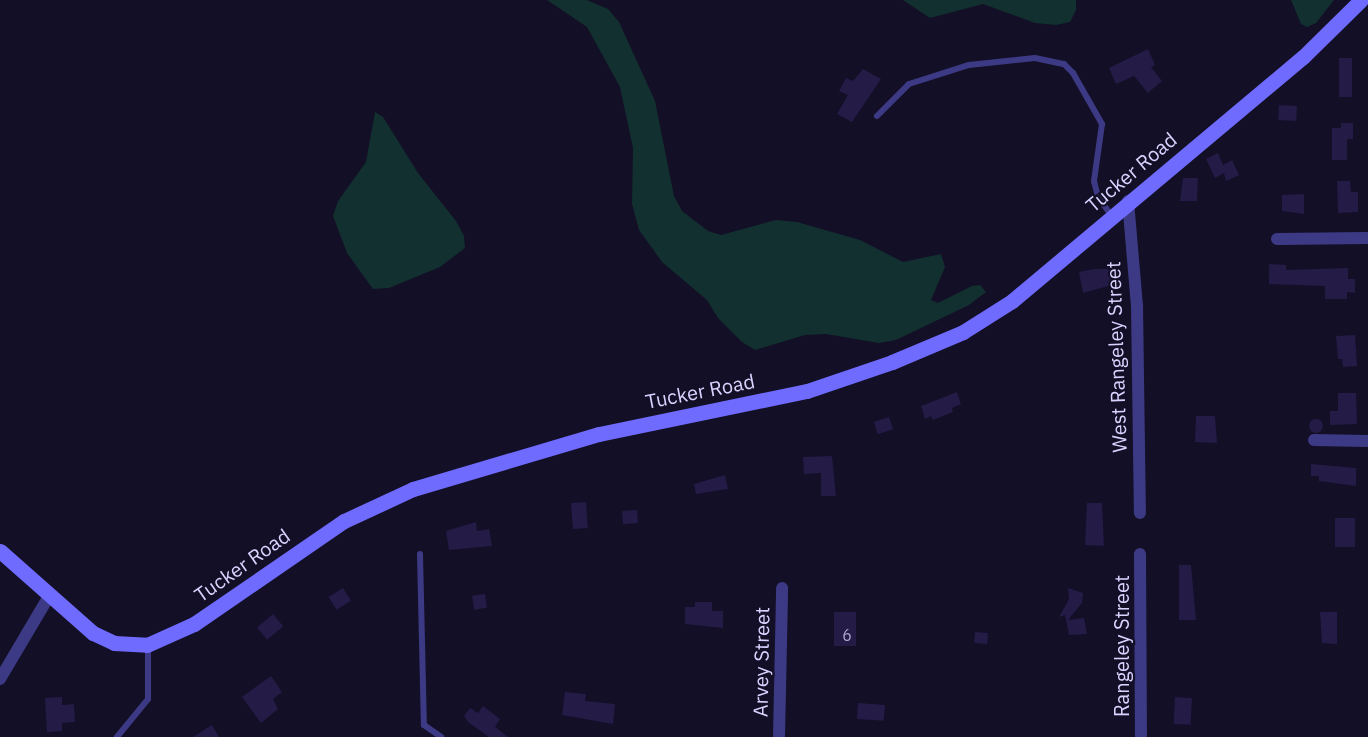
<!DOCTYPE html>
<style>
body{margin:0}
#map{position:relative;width:1368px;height:737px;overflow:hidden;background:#130f26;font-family:"IBM Plex Sans",sans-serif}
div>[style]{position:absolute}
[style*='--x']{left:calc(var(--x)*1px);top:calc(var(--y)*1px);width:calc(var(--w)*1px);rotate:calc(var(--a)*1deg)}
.green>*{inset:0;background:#12302f}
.building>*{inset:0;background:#241b47;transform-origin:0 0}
.round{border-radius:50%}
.service>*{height:6px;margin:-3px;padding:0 3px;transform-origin:3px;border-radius:3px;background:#3d3a85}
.minor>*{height:12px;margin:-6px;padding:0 6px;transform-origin:6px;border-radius:6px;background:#3d3a85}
.secondary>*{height:15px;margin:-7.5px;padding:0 7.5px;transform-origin:7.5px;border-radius:7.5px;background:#6f6bff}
span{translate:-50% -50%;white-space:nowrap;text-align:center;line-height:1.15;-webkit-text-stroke:4.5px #130f26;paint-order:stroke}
.number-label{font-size:16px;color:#aca6d1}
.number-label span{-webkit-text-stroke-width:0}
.street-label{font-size:20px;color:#d9d4ff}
</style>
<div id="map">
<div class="green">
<i style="clip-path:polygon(547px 0,587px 0,608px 9px,619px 22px,655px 101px,674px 196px,682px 211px,708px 231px,721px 235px,776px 220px,797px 222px,860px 240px,903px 262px,941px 254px,945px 267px,931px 300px,938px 303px,972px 286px,980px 285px,986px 292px,969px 305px,896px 340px,879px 343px,826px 334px,805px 335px,755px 350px,742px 342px,718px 318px,707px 300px,662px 262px,639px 230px,632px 204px,633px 148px,620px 87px,587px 27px)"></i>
<i style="clip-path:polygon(903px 0,1076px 0,1076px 10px,1070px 22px,1056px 25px,1035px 23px,983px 4px,930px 18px)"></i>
<i style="clip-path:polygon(1291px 0,1334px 0,1316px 23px,1307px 27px,1301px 24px)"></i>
<i style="clip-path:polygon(375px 112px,383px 117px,418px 173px,456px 221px,464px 236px,465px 248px,440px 267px,389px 288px,373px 289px,347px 253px,333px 216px,338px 201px,366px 162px)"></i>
</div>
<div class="building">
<i style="clip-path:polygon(1148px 49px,1155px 65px,1151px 67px,1162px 81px,1148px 93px,1134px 76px,1116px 84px,1109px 68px)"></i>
<i style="left:1339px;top:58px;width:13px;height:39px"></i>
<i style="clip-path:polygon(863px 69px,881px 79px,852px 122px,837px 114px,848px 95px,839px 91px,846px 78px,853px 81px)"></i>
<i style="left:1279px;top:105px;width:18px;height:15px;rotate:3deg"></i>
<i style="clip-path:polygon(1341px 123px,1353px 123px,1353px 139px,1347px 139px,1347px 160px,1332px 160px,1332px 128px,1341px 128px)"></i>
<i style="clip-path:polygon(1218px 153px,1223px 165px,1232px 160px,1239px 175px,1226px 181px,1224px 173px,1215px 178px,1206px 159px)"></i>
<i style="clip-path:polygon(1183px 178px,1198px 178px,1197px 201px,1180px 201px)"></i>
<i style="clip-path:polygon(1337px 181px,1350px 181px,1351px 192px,1358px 192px,1358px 212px,1338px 213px)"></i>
<i style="clip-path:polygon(1304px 194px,1304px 214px,1282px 211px,1282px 195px)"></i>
<i style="clip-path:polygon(1269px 264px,1286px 265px,1286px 270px,1348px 268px,1348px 279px,1355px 279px,1355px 293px,1347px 292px,1347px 299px,1325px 299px,1325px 286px,1269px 284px)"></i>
<i style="clip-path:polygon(1094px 269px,1109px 269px,1112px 285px,1083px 293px,1079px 272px)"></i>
<i style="clip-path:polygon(1355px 335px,1357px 366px,1343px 367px,1342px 359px,1338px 359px,1336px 336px)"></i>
<i style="clip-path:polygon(957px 392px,961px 404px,952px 408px,953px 412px,933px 420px,931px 416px,925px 419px,921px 406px)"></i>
<i style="clip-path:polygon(1338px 393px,1356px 393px,1357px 424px,1330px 425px,1330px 411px,1338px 411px)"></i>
<i style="clip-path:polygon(1196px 416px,1215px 416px,1217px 443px,1195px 442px)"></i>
<i style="left:889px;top:417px;width:13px;height:16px;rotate:72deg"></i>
<i class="round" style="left:1309px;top:419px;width:14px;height:14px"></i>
<i style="clip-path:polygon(832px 456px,836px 496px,821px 496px,821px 473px,804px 474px,803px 457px)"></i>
<i style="clip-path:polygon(1311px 464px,1356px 468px,1356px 486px,1319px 481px,1319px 476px,1311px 476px)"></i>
<i style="clip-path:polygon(725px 475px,728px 489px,696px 494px,694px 484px)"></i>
<i style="left:586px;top:502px;width:26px;height:15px;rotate:86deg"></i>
<i style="clip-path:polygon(1087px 503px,1102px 503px,1104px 546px,1085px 545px)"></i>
<i style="left:637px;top:510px;width:13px;height:15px;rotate:86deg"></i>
<i style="left:1335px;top:518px;width:20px;height:29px"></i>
<i style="clip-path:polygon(476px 522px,477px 531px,489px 529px,492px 546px,449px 550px,446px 531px)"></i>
<i style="clip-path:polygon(1179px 565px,1191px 565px,1196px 620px,1179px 620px)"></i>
<i style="left:343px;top:588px;width:15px;height:17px;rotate:58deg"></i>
<i style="clip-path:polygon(1068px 588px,1083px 593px,1082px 603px,1068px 620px,1084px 618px,1087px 634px,1069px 635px,1065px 615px,1059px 617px,1069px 599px)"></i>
<i style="left:485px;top:594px;width:14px;height:13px;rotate:82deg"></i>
<i style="clip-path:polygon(695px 602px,712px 602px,712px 611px,723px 611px,723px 628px,685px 624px,685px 607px,695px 607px)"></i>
<i style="left:834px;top:612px;width:22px;height:34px"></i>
<i style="clip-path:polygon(1320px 612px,1337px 612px,1337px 644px,1322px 643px)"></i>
<i style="left:273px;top:614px;width:16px;height:21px;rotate:50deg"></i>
<i style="left:975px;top:632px;width:13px;height:11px;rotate:4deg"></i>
<i style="clip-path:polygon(271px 676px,282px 692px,273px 699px,278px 709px,261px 723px,242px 697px)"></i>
<i style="clip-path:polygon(565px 692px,586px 694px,585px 701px,615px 704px,613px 724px,562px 715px)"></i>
<i style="clip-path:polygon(62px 697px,62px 705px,74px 704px,75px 722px,62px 723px,62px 731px,47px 732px,45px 698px)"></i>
<i style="left:1175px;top:697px;width:17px;height:27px;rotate:3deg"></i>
<i style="left:858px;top:703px;width:27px;height:16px;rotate:4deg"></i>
<i style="clip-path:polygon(483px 706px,500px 719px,495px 727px,508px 737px,489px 737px,468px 722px,464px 716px,470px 708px,478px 713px)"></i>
<i style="clip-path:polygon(212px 725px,219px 737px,193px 737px)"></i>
</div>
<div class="service">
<i style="--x:877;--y:116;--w:45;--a:-45"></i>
<i style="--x:909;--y:84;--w:63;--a:-17.6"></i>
<i style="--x:969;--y:65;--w:66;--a:-6.1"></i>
<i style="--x:1035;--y:58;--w:30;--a:12"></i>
<i style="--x:1064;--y:64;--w:13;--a:45"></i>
<i style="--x:1073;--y:73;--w:59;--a:60.4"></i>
<i style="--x:1102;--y:124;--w:58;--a:98"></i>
<i style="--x:1094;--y:181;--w:16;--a:76"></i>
<i style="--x:1098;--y:197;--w:22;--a:54"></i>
<i style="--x:420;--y:554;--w:171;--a:88.7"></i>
<i style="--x:424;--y:725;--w:21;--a:35"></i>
<i style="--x:117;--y:737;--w:49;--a:-50.8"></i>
<i style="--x:148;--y:699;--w:53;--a:-90"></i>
</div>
<div class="minor">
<i style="--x:1128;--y:201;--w:104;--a:85.1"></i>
<i style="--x:1137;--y:305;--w:208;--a:89.2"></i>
<i style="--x:1277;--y:239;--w:91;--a:-0.6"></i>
<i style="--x:1314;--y:440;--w:54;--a:1.1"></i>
<i style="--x:1140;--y:554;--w:183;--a:89.7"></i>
<i style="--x:0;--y:679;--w:96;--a:-59.4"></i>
<i style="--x:779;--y:737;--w:149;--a:-88.8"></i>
</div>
<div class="secondary">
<i style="--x:0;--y:551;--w:124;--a:41.4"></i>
<i style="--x:93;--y:633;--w:23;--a:25"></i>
<i style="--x:114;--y:643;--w:33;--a:3"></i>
<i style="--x:147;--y:645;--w:51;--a:-24.1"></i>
<i style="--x:194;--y:624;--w:182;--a:-34.5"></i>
<i style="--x:344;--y:521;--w:76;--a:-24.9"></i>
<i style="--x:413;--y:489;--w:194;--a:-16.5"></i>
<i style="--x:599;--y:434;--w:212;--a:-11.7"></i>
<i style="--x:807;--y:391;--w:90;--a:-18.8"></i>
<i style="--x:892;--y:362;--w:77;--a:-22.9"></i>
<i style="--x:963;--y:332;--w:58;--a:-32.3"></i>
<i style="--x:1012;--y:301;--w:380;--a:-40"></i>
<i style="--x:1303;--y:57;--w:81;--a:-44.5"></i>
</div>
<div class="number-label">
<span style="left:847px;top:635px">6</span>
</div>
<div class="street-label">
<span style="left:1131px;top:172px;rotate:-40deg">Tucker Road</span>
<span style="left:1116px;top:357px;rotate:-92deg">West Rangeley Street</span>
<span style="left:700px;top:391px;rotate:-11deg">Tucker Road</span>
<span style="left:242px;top:565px;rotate:-35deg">Tucker Road</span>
<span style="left:1121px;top:646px;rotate:-90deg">Rangeley Street</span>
<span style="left:761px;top:662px;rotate:-89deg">Arvey Street</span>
</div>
</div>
